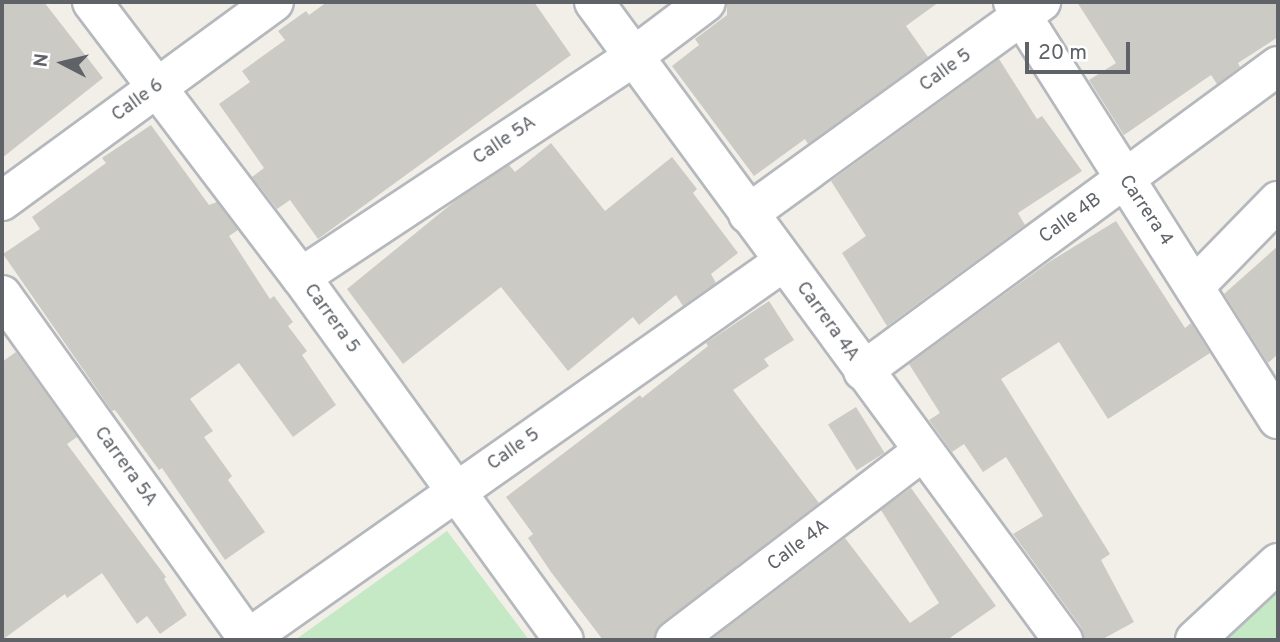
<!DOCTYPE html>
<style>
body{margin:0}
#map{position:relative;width:1280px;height:642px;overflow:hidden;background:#f1efe8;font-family:Overpass,sans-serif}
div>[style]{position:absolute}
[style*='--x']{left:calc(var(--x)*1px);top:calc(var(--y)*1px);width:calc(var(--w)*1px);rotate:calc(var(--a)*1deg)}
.green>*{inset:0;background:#c5e8c5}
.building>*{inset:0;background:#cccac5;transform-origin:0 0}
.roads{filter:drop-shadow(2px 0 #b5b8bc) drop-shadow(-2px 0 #b5b8bc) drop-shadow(0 2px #b5b8bc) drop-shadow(0 -2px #b5b8bc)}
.minor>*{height:38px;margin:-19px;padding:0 19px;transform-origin:19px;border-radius:19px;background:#fff}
span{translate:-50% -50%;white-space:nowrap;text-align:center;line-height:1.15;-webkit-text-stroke:7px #fff;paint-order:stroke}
.street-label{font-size:19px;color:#5f6368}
.frame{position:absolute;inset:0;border:4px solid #5f6368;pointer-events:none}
.north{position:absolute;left:28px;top:28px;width:70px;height:70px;-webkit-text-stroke:5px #fff;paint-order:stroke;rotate:277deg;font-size:19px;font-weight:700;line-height:28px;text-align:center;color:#5f6368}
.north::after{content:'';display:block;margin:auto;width:24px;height:32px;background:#5f6368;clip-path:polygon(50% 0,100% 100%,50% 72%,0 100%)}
.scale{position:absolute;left:1025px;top:42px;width:105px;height:32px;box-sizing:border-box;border:4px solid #5f6368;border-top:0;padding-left:9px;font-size:21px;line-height:24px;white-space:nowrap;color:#5f6368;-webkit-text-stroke:5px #fff;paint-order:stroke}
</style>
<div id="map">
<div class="green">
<i style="clip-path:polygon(447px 531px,529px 640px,295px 640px)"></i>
<i style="clip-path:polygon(1278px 590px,1278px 640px,1227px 640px,1254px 614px)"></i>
</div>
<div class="building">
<i style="clip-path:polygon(2px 2px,44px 2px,103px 78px,2px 158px)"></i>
<i style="clip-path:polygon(327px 2px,534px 2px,571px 55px,318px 239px,290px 200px,277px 209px,252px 177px,264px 168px,219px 104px,250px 82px,242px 71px,285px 40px,278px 31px,306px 11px,309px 15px)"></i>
<i style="clip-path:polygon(727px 2px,939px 2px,906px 26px,928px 57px,808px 144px,805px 139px,754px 176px,672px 66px,699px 45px,695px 39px,727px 15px)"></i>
<i style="clip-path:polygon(1077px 2px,1278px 2px,1278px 37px,1238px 63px,1240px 67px,1217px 84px,1211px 75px,1124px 135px,1089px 80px,1116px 63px)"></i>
<i style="clip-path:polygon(999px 59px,1037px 119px,1042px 116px,1082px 171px,1018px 213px,1025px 225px,887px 326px,842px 253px,866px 236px,831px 181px)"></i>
<i style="clip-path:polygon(151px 125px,209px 205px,217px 202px,238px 230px,229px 236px,270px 299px,274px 296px,293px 322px,288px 326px,307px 351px,302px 355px,336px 405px,293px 437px,239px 363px,190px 399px,213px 431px,204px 437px,232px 476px,228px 480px,265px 532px,225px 560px,162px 468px,159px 470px,115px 410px,112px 411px,3px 254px,40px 229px,32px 217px,106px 163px,102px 158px)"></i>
<i style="clip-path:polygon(551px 143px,605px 211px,672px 157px,697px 189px,693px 193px,738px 253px,711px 274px,716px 283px,683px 306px,676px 295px,639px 325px,633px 317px,568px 371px,501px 287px,403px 364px,347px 289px,455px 201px,509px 165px,515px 172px)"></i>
<i style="clip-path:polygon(1116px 221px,1185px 328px,1191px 323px,1210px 353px,1108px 419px,1059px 342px,1001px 379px,1110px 554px,1101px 560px,1134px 622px,1101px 640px,1084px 640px,1081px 627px,1013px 534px,1043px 516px,1006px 457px,983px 472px,964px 444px,952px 452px,929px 420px,940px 413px,909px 364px,1049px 262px)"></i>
<i style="clip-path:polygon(1278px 246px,1278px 354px,1268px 363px,1224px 294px)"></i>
<i style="clip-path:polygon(769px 301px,794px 340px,764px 359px,769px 366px,733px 390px,819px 503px,662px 623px,654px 640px,603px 640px,551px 572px,528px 538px,533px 534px,506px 497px,640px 395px,642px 398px,708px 346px,706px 343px)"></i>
<i style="clip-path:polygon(16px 352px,77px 437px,67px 444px,166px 577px,164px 579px,187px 615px,160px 634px,147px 616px,137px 624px,102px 573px,67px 598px,65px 594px,2px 640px,2px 362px)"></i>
<i style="left:856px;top:407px;width:54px;height:33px;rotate:58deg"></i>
<i style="clip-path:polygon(911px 488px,996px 606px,947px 640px,711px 640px,845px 538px,910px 623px,939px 603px,881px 510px)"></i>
</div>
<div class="roads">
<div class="minor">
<i style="--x:92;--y:2;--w:345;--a:52.8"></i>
<i style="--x:301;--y:277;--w:448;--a:54.1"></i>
<i style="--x:594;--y:2;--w:792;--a:53.68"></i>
<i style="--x:1013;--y:2;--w:494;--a:57.6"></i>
<i style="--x:2;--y:201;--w:337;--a:-36.2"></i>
<i style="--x:748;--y:214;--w:362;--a:-35.9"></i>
<i style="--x:301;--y:277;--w:398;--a:-33.5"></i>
<i style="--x:633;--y:57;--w:91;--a:-37"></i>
<i style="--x:1195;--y:286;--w:119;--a:-45.7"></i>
<i style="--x:2;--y:295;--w:423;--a:54.4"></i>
<i style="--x:863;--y:371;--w:515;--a:-36.31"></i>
<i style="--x:246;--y:640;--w:657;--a:-35.14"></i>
<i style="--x:675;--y:640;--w:310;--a:-37.3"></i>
<i style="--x:1195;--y:640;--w:113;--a:-42.9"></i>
</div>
</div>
<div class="street-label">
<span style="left:946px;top:71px;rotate:-36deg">Calle 5</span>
<span style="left:138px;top:101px;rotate:-36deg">Calle 6</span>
<span style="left:505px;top:141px;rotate:-34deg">Calle 5A</span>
<span style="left:1145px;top:211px;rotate:56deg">Carrera 4</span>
<span style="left:1071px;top:219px;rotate:-36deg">Calle 4B</span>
<span style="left:331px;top:319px;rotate:54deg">Carrera 5</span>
<span style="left:827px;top:322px;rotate:54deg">Carrera 4A</span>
<span style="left:514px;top:450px;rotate:-35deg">Calle 5</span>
<span style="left:125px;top:467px;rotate:54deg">Carrera 5A</span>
<span style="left:799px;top:546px;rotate:-37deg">Calle 4A</span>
</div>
<div class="frame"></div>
<div class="north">N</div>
<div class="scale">20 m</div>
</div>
